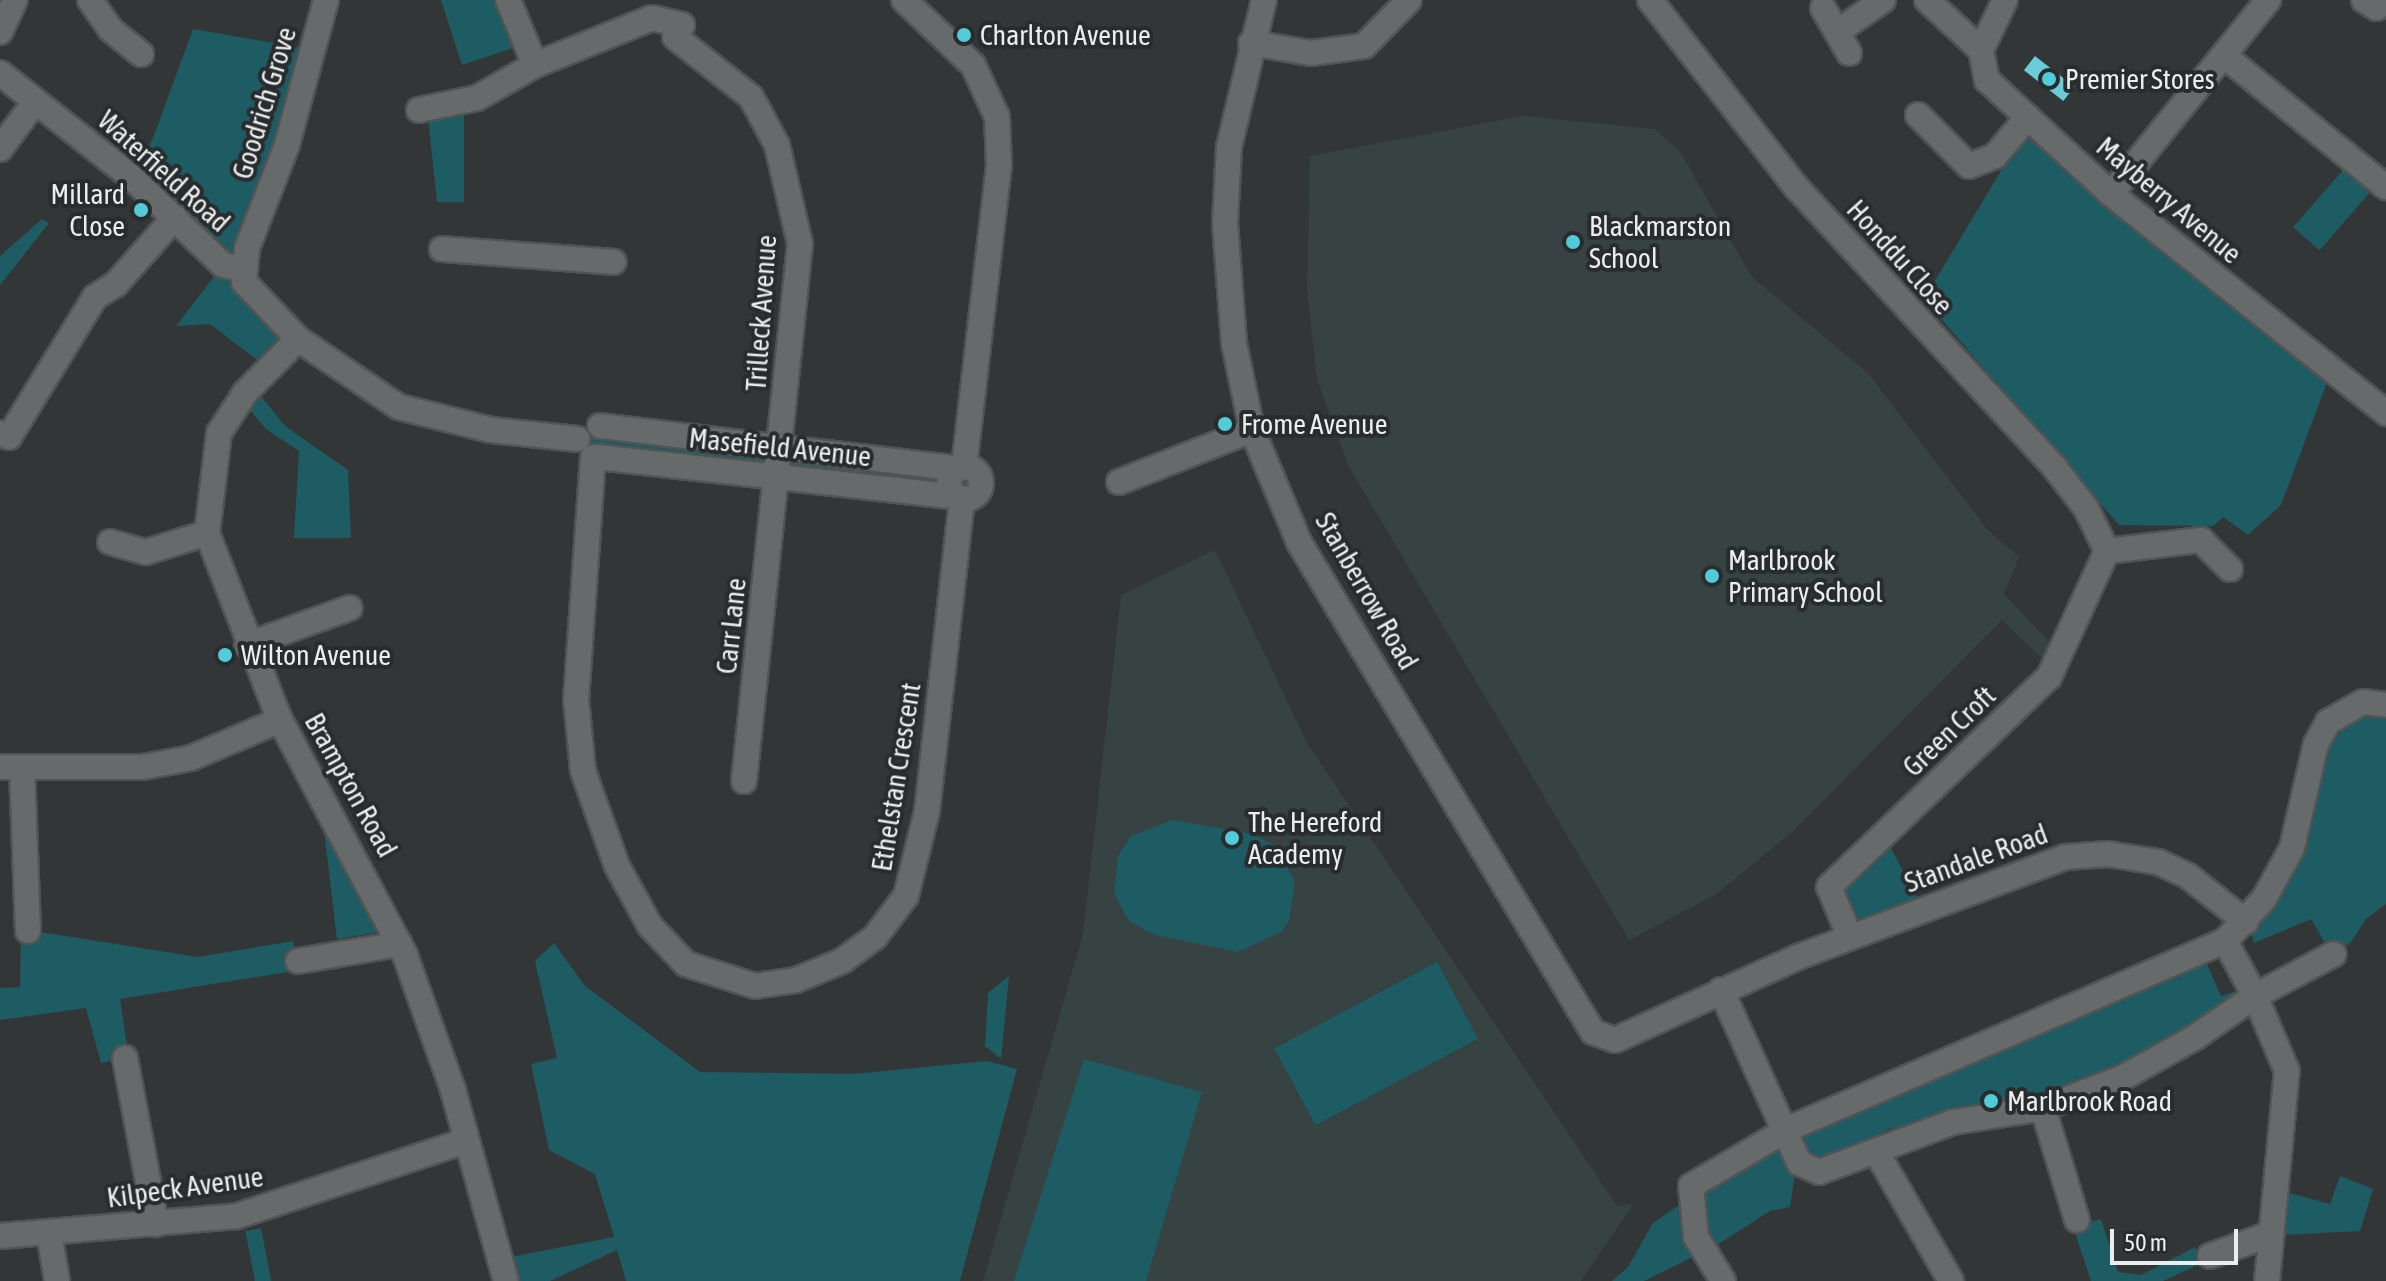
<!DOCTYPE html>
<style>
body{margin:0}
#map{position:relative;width:2386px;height:1281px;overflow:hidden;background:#323637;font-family:"Asap Condensed",sans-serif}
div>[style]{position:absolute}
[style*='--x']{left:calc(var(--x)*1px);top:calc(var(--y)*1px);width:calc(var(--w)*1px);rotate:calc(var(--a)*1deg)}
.built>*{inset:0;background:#374243}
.green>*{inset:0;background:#1e5c63;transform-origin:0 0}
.building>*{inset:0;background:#68cdd9;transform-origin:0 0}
.roads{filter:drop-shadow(2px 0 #505454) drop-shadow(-2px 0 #505454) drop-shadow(0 2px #505454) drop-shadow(0 -2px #505454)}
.minor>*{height:24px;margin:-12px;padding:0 12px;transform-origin:12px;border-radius:12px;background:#666a6b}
.minor>.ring{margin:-12px;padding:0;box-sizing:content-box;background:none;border:24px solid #666a6b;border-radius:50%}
.dots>*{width:22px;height:22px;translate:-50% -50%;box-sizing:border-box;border:4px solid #282c2d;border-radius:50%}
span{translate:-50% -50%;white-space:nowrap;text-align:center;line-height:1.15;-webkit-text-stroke:8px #282c2d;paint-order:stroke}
.poi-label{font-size:28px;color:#ebedee}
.left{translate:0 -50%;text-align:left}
.right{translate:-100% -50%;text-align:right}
.street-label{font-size:28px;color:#ebedee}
.scale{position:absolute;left:2110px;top:1229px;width:128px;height:36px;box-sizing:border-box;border:4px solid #ebedee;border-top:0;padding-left:10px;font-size:24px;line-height:28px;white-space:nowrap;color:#ebedee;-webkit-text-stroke:6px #282c2d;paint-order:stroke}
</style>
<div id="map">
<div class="built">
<i style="clip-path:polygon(1523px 116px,1655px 129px,1680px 152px,1752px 277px,1868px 373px,1987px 529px,2019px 557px,2004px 594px,2059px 652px,2050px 666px,2002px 620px,1791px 833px,1715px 895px,1629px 940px,1348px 465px,1317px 379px,1307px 288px,1310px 156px)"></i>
<i style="clip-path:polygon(1215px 550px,1307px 743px,1617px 1206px,1633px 1204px,1581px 1281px,983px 1281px,1083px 934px,1121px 595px)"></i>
</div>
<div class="green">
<i style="clip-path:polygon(441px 0,497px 0,513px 48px,462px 65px)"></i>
<i style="clip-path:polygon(193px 29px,314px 50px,242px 269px,298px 339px,268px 368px,210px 324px,176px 326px,223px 265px,131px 177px,153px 138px)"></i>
<i style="clip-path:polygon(464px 112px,464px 202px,437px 202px,428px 117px)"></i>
<i style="clip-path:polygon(2023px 134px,2328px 380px,2281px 505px,2248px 535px,2223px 517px,2213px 526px,2119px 525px,1924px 299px)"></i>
<i style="left:2343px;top:170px;width:35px;height:76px;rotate:41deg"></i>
<i style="clip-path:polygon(42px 219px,49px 223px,0 285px,0 256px)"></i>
<i style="clip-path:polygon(252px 385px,285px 426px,348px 470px,351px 538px,294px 538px,299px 451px,266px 429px,241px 399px)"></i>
<i style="clip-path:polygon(595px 425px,964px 467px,978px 475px,978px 491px,967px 499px,593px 457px,580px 448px,582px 430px)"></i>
<i style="clip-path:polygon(2366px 716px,2386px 719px,2386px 904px,2366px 919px,2349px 945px,2325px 943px,2311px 919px,2254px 943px,2251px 931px,2272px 908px,2306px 840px,2326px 752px,2348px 722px)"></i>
<i style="clip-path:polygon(1173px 820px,1252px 834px,1274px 845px,1295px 881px,1289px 921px,1281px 932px,1238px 952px,1155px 935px,1129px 921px,1114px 894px,1118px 856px,1131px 836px)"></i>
<i style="clip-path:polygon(323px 822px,381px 932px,337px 939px)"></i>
<i style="clip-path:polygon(1884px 835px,1923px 908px,1850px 937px,1829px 887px)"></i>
<i style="clip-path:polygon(21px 929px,198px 957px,293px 941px,300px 970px,120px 999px,129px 1057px,101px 1063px,86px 1008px,0 1020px,0 988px,20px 987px)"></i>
<i style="clip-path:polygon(554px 943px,585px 986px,700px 1072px,853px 1074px,987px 1061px,1017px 1069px,960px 1281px,626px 1281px,617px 1250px,550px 1281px,506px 1281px,500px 1259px,614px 1237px,595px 1174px,549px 1150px,531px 1064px,557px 1058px,535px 961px)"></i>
<i style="left:1437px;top:962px;width:87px;height:184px;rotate:62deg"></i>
<i style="clip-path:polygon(2207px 964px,2221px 996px,2237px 991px,2223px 1010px,2120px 1070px,2041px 1101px,1890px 1129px,1823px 1161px,1809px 1157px,1803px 1141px,1811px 1128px)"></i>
<i style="clip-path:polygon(1009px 976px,1001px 1059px,985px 1046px,988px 993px)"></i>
<i style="clip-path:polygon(1084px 1059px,1202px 1092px,1146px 1281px,1014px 1281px)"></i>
<i style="clip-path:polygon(1780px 1141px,1795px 1172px,1790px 1207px,1770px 1211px,1711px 1249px,1702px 1234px,1698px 1190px)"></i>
<i style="clip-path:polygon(2340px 1176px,2373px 1189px,2360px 1231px,2279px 1235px,2286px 1192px,2330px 1204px)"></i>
<i style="clip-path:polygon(1682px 1203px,1697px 1255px,1644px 1281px,1612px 1281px,1628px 1267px,1653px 1223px)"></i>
<i style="clip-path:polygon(2101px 1219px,2118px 1272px,2141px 1275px,2195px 1247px,2202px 1263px,2163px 1281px,2091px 1281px,2073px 1226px)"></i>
<i style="left:261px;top:1228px;width:54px;height:16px;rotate:79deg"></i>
</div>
<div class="building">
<i style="left:2035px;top:56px;width:50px;height:18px;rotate:38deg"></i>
</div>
<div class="roads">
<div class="minor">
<i style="--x:90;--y:0;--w:35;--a:55"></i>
<i style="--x:110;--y:29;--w:40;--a:39"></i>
<i style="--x:326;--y:0;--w:150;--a:105.1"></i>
<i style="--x:287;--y:145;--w:110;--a:111.2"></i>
<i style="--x:247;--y:248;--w:34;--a:95"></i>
<i style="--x:244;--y:282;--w:79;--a:46.5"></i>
<i style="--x:298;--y:339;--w:122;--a:34"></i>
<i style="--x:399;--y:407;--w:95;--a:14"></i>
<i style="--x:491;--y:430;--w:87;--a:5.9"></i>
<i style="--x:508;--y:0;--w:70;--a:67.4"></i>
<i style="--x:535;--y:65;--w:126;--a:-21.9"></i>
<i style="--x:652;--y:18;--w:31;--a:13"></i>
<i style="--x:904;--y:0;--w:95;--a:43.3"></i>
<i style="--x:973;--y:65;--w:57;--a:65.2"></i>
<i style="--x:997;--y:117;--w:48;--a:87.6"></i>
<i style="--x:999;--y:165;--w:304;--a:96.6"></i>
<i style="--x:1264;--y:0;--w:151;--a:103.4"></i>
<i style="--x:1229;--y:147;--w:76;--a:93"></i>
<i style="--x:1225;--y:223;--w:120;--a:85.7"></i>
<i style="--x:1234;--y:343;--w:89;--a:78.3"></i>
<i style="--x:1252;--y:430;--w:121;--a:67.2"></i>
<i style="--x:1299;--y:542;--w:571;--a:59.04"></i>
<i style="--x:1593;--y:1032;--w:23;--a:20"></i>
<i style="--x:1615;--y:1040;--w:201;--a:-24.4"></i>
<i style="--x:1798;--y:957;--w:285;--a:-20.5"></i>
<i style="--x:2065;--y:857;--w:43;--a:-4"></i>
<i style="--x:2108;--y:854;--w:51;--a:9.1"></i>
<i style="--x:2158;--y:862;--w:33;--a:25"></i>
<i style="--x:2188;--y:876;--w:74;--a:38.4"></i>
<i style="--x:1650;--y:0;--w:239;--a:52"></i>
<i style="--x:1797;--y:188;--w:381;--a:47.3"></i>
<i style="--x:2055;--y:468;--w:51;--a:52.2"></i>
<i style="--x:2086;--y:508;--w:48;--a:64"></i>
<i style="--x:1927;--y:0;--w:74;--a:42.8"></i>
<i style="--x:2005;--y:0;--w:55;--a:115.6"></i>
<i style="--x:1981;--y:50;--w:31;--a:79"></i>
<i style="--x:1987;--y:80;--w:168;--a:42.6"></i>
<i style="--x:2111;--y:194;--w:352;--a:38.5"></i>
<i style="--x:2364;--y:0;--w:15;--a:32"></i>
<i style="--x:1823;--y:8;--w:52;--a:60"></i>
<i style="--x:0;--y:32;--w:35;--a:-65"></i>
<i style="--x:1837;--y:32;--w:56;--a:-34.8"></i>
<i style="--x:675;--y:37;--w:97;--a:38.3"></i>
<i style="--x:751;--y:97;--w:55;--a:61.6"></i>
<i style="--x:777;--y:145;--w:102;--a:76.9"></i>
<i style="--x:800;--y:244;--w:540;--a:95.95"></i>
<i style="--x:1251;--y:43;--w:61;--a:9.5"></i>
<i style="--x:1311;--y:53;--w:53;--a:-7.5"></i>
<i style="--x:1364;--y:46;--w:64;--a:-45.6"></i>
<i style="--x:2227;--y:58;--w:205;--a:39.1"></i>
<i style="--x:0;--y:73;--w:167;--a:38.4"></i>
<i style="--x:131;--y:177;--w:127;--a:43.7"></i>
<i style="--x:223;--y:265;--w:19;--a:12"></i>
<i style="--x:419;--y:110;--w:59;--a:-11.7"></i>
<i style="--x:477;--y:98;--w:67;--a:-29.6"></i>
<i style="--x:1918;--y:115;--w:72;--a:45"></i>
<i style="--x:1969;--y:166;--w:28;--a:-21"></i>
<i style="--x:1995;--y:156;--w:51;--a:-49.8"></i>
<i style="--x:0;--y:149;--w:59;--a:-53.3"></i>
<i style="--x:2111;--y:194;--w:250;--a:-51"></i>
<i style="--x:442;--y:249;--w:172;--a:4.3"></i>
<i style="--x:298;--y:339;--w:76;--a:134.5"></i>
<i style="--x:245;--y:393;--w:48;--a:123"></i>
<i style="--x:219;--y:433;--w:101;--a:96.8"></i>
<i style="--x:207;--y:533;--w:201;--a:68.7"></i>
<i style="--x:280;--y:720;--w:266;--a:62"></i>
<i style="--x:405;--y:955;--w:143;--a:70.4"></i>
<i style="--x:453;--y:1090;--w:198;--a:74.5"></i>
<i style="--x:600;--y:426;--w:362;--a:6.8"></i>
<i style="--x:0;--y:433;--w:10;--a:24"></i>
<i style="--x:9;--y:437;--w:164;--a:-58.4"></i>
<i style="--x:95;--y:297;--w:25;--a:-32"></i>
<i style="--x:116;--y:284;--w:89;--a:-48.6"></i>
<i style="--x:593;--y:457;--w:243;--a:94"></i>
<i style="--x:576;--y:699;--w:72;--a:84.4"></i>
<i style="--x:583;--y:771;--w:101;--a:70.3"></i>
<i style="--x:617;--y:866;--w:68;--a:61.2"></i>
<i style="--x:650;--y:926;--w:52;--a:46.5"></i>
<i style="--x:686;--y:964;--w:72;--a:17.7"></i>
<i style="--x:755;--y:986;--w:41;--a:-8.3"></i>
<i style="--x:796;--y:980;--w:50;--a:-22.4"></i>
<i style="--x:842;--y:961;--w:41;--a:-36"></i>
<i style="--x:875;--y:937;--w:51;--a:-52.9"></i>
<i style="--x:906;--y:896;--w:88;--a:-76.1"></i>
<i style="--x:927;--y:811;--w:314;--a:-83.6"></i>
<i style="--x:597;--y:457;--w:362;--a:6.3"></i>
<i class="ring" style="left:949px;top:467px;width:8px;height:8px"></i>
<i style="--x:1119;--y:482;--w:143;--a:-21.4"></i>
<i style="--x:110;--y:542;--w:37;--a:16"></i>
<i style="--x:146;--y:552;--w:64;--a:-17.3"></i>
<i style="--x:2107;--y:551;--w:95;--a:-6.7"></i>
<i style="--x:2201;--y:540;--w:41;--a:45"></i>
<i style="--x:247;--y:645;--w:109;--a:-19.8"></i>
<i style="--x:0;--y:767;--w:143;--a:0"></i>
<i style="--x:143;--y:767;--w:49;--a:-10.6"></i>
<i style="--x:191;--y:758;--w:97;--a:-23.1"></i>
<i style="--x:22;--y:768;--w:163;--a:87.9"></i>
<i style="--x:1850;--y:937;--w:54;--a:-112.8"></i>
<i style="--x:1829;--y:887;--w:304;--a:-43.7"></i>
<i style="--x:2049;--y:677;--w:139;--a:-65.3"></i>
<i style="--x:298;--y:961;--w:103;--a:-9.5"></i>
<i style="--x:1721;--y:990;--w:190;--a:65.7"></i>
<i style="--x:1799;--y:1163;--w:22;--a:24"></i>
<i style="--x:1819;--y:1172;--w:143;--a:-20.5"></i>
<i style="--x:1953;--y:1122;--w:91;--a:-8.8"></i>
<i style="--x:2043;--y:1108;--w:85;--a:-20.8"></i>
<i style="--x:2122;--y:1078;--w:82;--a:-29.1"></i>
<i style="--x:2194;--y:1038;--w:74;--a:-34.5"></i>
<i style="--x:2255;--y:996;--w:63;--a:-118.6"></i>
<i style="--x:125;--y:1058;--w:169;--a:79.4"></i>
<i style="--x:2043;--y:1108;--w:117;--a:73.1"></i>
<i style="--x:1877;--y:1153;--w:148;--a:60"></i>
<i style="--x:49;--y:1233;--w:49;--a:80.5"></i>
<i style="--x:0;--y:1236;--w:238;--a:-4.8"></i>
<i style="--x:237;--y:1216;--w:240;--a:-18.2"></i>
<i style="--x:2210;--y:1256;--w:62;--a:-19.9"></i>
<i style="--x:1723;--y:1281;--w:52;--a:-121.5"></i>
<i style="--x:1696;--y:1237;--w:51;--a:-95.6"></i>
<i style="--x:1691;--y:1186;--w:113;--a:-30.4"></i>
<i style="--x:1788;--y:1129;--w:476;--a:-23.3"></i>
<i style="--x:2225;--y:941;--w:57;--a:-47.1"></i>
<i style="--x:2264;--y:899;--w:58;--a:-61.2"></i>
<i style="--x:2292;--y:848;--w:107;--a:-77"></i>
<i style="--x:2316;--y:744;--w:25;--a:-61"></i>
<i style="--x:2328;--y:722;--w:40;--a:-29.7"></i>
<i style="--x:2363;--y:702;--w:23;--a:7"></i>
<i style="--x:2267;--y:1281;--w:211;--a:-84.6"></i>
<i style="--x:2287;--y:1071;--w:82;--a:-113.1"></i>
<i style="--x:2255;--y:996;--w:89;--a:-28"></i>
</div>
</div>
<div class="dots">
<i style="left:964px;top:35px;background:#52cbd9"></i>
<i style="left:2049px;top:79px;background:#52cbd9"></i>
<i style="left:141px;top:210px;background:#52cbd9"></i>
<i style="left:1573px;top:242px;background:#52cbd9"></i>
<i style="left:1225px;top:424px;background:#52cbd9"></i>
<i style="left:1712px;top:576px;background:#52cbd9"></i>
<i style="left:225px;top:655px;background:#52cbd9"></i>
<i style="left:1232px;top:838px;background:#52cbd9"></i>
<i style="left:1991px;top:1101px;background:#52cbd9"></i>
</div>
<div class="poi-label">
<span class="left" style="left:980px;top:35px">Charlton Avenue</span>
<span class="left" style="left:2065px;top:79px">Premier Stores</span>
<span class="right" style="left:125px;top:210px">Millard<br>Close</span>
<span class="left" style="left:1589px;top:242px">Blackmarston<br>School</span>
<span class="left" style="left:1241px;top:424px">Frome Avenue</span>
<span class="left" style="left:1728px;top:576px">Marlbrook<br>Primary School</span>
<span class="left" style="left:241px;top:655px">Wilton Avenue</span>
<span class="left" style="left:1248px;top:838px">The Hereford<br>Academy</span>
<span class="left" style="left:2007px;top:1101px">Marlbrook Road</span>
</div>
<div class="street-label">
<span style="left:264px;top:103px;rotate:-73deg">Goodrich Grove</span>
<span style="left:164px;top:171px;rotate:42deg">Waterfield Road</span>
<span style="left:2169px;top:200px;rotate:40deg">Mayberry Avenue</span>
<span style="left:1900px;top:257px;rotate:48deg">Honddu Close</span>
<span style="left:761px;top:313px;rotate:-86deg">Trilleck Avenue</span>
<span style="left:780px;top:447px;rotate:6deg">Masefield Avenue</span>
<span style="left:1367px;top:591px;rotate:60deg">Stanberrow Road</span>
<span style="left:731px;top:626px;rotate:-84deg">Carr Lane</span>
<span style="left:1949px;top:731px;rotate:-44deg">Green Croft</span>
<span style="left:896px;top:777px;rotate:-81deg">Ethelstan Crescent</span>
<span style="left:351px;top:785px;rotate:61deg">Brampton Road</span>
<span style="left:1976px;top:858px;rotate:-20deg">Standale Road</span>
<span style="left:185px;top:1187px;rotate:-8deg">Kilpeck Avenue</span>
</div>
<div class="scale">50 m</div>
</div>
